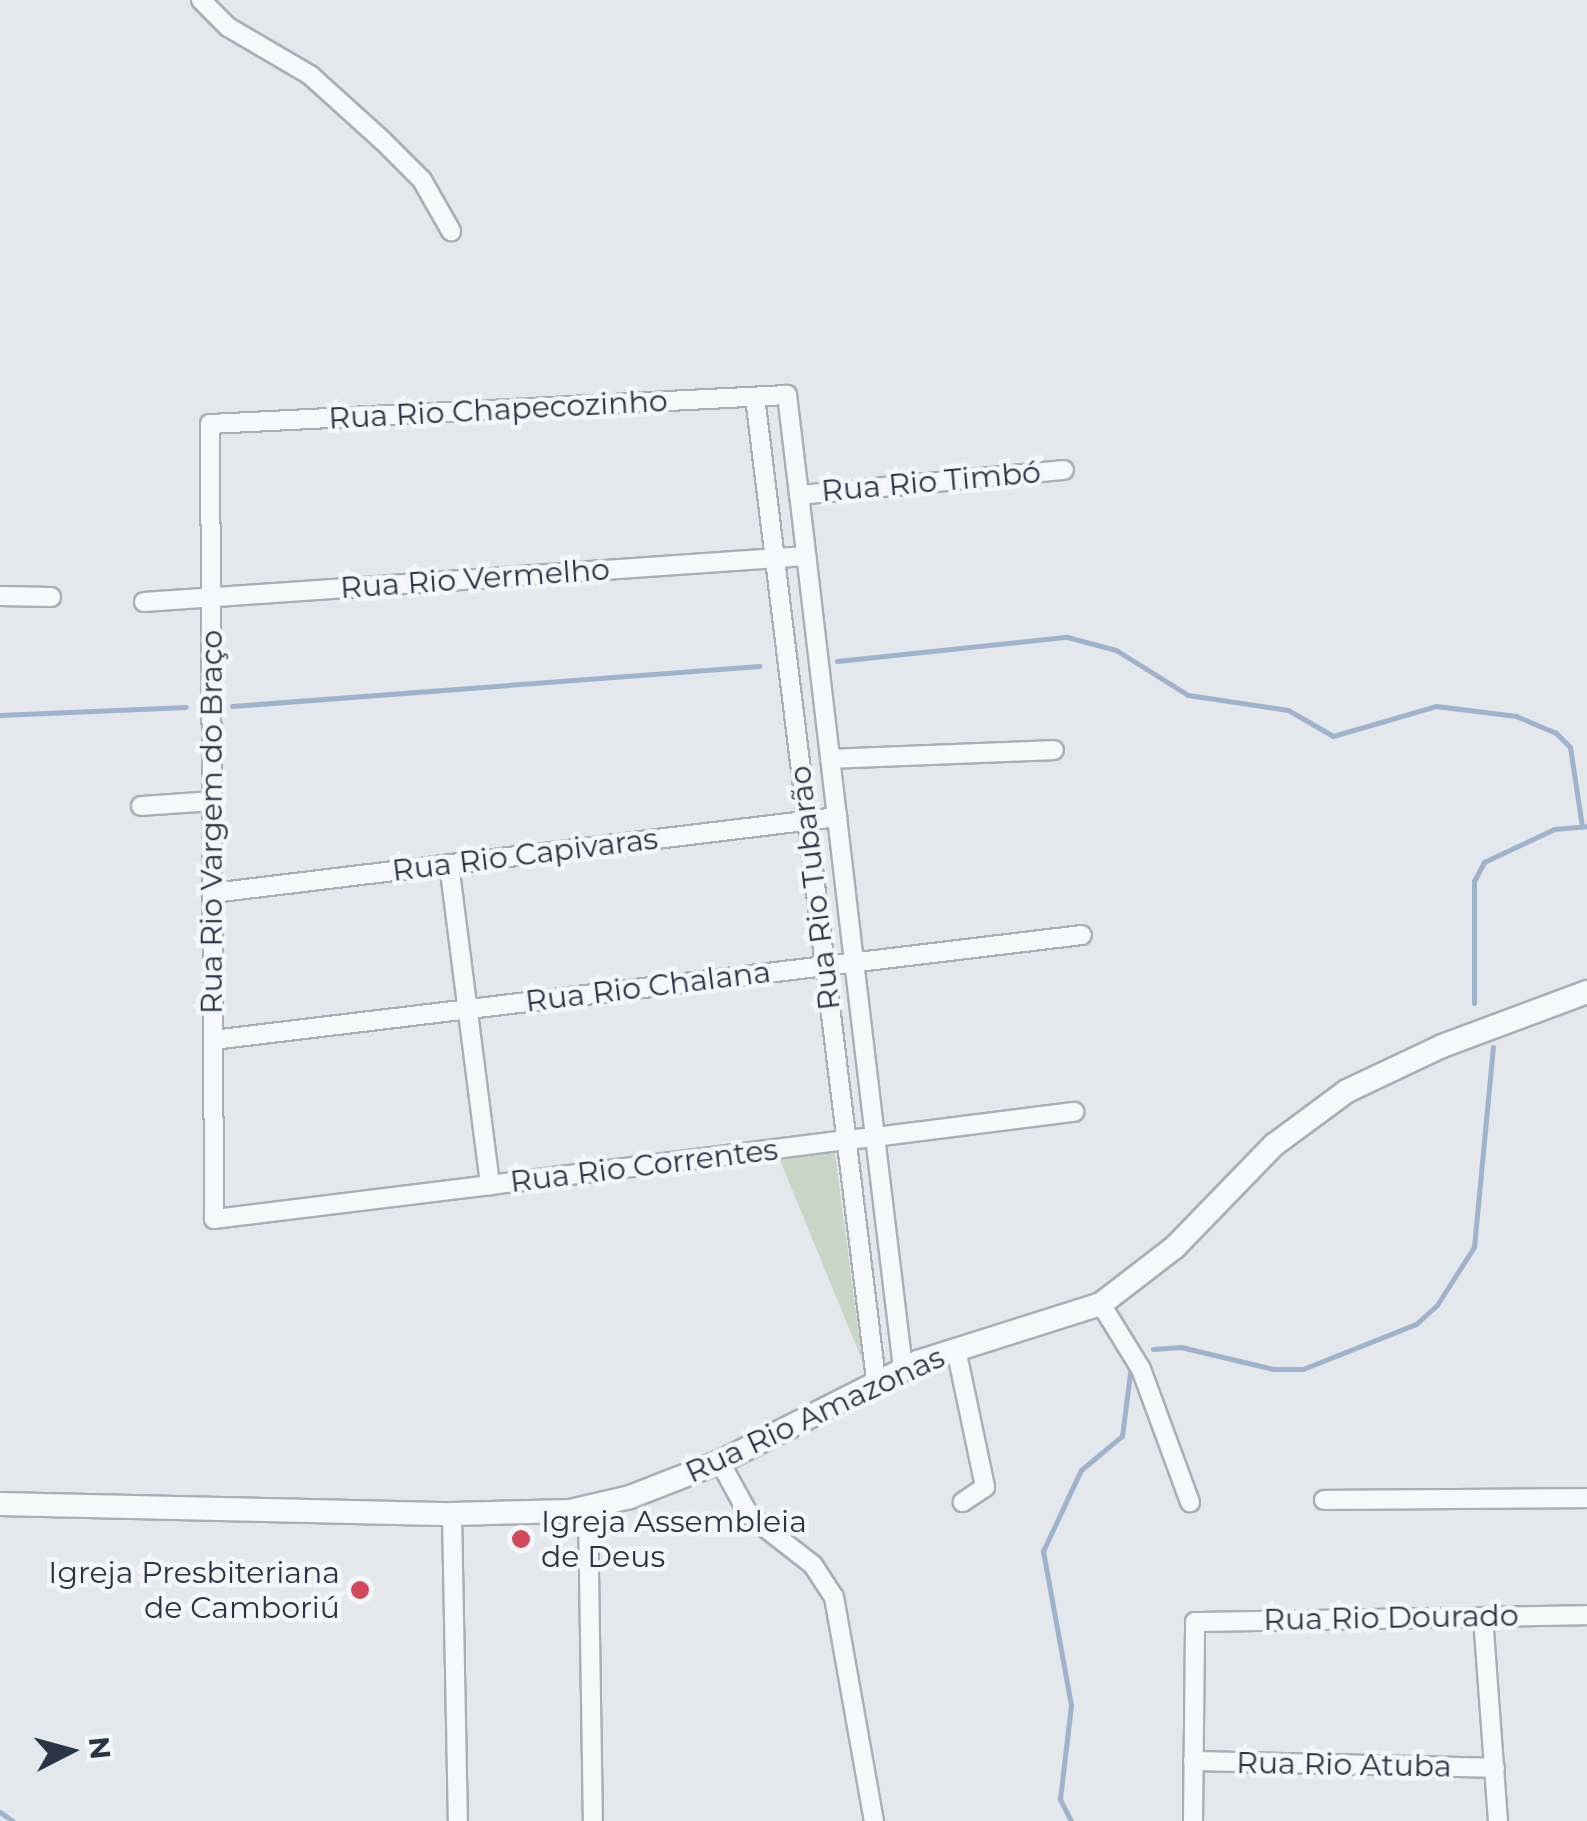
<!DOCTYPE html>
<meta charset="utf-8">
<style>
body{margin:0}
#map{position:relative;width:1587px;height:1821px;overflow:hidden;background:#e4e7ec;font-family:Montserrat,sans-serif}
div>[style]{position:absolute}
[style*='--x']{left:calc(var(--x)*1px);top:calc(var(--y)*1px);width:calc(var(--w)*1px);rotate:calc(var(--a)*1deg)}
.green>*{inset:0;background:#c9d6c5}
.stream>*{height:5px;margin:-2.5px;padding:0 2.5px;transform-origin:2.5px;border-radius:2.5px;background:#9fb4cc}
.roads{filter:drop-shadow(2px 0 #a9aeb7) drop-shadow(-2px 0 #a9aeb7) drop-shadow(0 2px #a9aeb7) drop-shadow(0 -2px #a9aeb7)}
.minor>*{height:18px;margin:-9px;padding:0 9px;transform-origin:9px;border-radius:9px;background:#f7f8fa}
.tertiary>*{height:22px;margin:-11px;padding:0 11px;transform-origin:11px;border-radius:11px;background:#f7f8fa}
.dots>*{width:28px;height:28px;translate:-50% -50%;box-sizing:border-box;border:5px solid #f4f6f9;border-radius:50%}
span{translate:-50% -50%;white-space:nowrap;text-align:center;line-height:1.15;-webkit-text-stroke:9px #f4f6f9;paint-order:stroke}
.street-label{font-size:30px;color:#2b3445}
.poi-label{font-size:30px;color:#2b3445}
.left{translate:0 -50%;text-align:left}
.right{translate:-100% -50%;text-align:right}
.north{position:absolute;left:20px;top:1701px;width:100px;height:100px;-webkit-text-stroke:8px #f4f6f9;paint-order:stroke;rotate:84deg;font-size:28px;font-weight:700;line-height:40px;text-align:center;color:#2b3445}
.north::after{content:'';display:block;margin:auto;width:35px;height:45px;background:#2b3445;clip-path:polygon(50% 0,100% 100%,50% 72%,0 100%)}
</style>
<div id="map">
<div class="green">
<i style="clip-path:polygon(835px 1153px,862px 1360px,780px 1160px)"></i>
</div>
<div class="stream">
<i style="--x:837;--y:661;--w:231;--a:-6"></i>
<i style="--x:1067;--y:637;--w:51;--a:14.9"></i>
<i style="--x:1116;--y:650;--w:85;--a:32"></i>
<i style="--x:1188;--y:695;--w:101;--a:8.5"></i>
<i style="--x:1288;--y:710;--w:52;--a:30"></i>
<i style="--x:1333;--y:736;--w:107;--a:-16.2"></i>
<i style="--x:1436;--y:706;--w:81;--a:7.1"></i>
<i style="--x:1516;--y:716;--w:43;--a:23"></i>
<i style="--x:1556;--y:733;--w:20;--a:45"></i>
<i style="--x:1570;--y:747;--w:80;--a:81.4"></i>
<i style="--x:232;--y:706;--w:529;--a:-4.34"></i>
<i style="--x:0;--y:715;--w:186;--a:-2.5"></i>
<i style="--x:1474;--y:1003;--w:122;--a:-90"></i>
<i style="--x:1474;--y:881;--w:21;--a:-62"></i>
<i style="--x:1484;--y:862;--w:77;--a:-25.2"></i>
<i style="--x:1554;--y:829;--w:33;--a:-5"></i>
<i style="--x:1153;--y:1349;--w:28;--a:-4"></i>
<i style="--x:1181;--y:1347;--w:95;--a:13.4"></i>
<i style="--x:1273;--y:1369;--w:30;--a:0"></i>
<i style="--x:1303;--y:1369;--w:122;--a:-21.7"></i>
<i style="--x:1416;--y:1324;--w:28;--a:-42"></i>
<i style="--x:1437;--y:1305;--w:69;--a:-57.5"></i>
<i style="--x:1474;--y:1247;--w:201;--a:-84.6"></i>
<i style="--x:0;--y:1812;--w:16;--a:35"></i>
<i style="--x:1071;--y:1821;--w:25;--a:-117"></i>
<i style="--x:1060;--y:1799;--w:95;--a:-83.3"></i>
<i style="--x:1071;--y:1705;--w:157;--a:-100.3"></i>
<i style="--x:1043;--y:1551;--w:89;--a:-64.9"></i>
<i style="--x:1081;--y:1470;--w:53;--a:-39.7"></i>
<i style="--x:1122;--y:1436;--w:71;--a:-82.7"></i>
</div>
<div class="roads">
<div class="minor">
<i style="--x:201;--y:0;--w:38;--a:45"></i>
<i style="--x:228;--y:27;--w:95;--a:30.3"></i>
<i style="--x:310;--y:75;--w:98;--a:42.1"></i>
<i style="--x:383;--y:141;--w:55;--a:45"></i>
<i style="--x:422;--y:180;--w:59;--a:60.4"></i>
<i style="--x:755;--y:397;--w:990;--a:82.98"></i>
<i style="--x:799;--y:495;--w:266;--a:-5.4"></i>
<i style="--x:0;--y:596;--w:51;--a:1.1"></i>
<i style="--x:144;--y:602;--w:664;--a:-3.97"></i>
<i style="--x:830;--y:759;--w:224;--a:-2.3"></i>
<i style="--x:141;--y:806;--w:71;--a:-4"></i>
<i style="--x:449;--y:864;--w:324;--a:82.7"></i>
<i style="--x:213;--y:893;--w:629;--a:-6.94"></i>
<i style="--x:213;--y:1040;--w:875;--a:-6.89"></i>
<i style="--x:1101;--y:1304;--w:76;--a:58.4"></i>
<i style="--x:1141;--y:1369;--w:142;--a:69.8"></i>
<i style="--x:956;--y:1349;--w:141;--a:78.1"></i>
<i style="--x:985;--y:1487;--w:27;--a:146"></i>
<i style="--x:903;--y:1368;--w:233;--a:-96.9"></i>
<i style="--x:875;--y:1137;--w:176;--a:-96.8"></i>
<i style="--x:854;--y:962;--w:146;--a:-96.7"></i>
<i style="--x:837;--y:817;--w:324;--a:-96.7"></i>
<i style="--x:799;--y:495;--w:101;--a:-96.8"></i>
<i style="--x:787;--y:395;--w:578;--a:177.12"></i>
<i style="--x:210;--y:424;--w:795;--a:89.71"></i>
<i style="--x:214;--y:1219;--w:278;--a:-7"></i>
<i style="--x:490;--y:1185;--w:359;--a:-7.2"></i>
<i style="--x:846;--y:1140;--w:29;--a:-6"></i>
<i style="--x:875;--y:1137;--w:201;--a:-7.2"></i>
<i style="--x:720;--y:1462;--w:60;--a:61.3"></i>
<i style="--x:749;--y:1515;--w:81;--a:38"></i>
<i style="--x:813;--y:1565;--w:38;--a:57"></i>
<i style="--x:834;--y:1597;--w:228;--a:79.9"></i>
<i style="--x:1324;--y:1500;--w:263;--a:-0.4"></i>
<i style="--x:588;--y:1508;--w:313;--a:89.1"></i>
<i style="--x:452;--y:1514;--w:307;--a:88.9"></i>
<i style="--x:1483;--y:1617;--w:205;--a:85.8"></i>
<i style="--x:1193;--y:1761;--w:302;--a:1.3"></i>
<i style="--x:1193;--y:1821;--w:199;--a:-89.4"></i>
<i style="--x:1195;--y:1622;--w:392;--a:-1"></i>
</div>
<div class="tertiary">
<i style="--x:0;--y:1504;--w:452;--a:1.3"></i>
<i style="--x:452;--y:1514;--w:118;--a:-1.5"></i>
<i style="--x:570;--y:1511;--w:62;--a:-13.1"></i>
<i style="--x:630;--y:1497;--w:97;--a:-21.3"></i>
<i style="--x:720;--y:1462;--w:222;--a:-26.8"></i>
<i style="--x:918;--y:1362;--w:192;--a:-17.6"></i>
<i style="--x:1101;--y:1304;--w:93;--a:-37.6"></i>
<i style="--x:1175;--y:1247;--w:142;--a:-45.9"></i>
<i style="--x:1274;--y:1145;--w:91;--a:-36.5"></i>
<i style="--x:1347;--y:1091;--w:105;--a:-25.3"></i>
<i style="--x:1442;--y:1046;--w:155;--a:-20.4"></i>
</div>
</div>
<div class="dots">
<i style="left:521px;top:1539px;background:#d1495b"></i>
<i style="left:360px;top:1590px;background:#d1495b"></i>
</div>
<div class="street-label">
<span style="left:498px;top:410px;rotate:-3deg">Rua Rio Chapecozinho</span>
<span style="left:931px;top:482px;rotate:-5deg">Rua Rio Timbó</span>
<span style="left:475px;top:579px;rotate:-4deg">Rua Rio Vermelho</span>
<span style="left:212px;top:822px;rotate:-90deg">Rua Rio Vargem do Braço</span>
<span style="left:525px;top:855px;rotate:-7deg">Rua Rio Capivaras</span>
<span style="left:815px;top:888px;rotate:-97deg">Rua Rio Tubarão</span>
<span style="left:648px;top:987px;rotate:-7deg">Rua Rio Chalana</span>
<span style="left:644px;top:1166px;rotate:-7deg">Rua Rio Correntes</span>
<span style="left:815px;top:1415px;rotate:-25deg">Rua Rio Amazonas</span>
<span style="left:1391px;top:1618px;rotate:-1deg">Rua Rio Dourado</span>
<span style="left:1344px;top:1765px;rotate:1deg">Rua Rio Atuba</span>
</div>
<div class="poi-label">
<span class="left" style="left:541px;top:1539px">Igreja Assembleia<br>de Deus</span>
<span class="right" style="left:340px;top:1590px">Igreja Presbiteriana<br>de Camboriú</span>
</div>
<div class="north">N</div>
</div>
